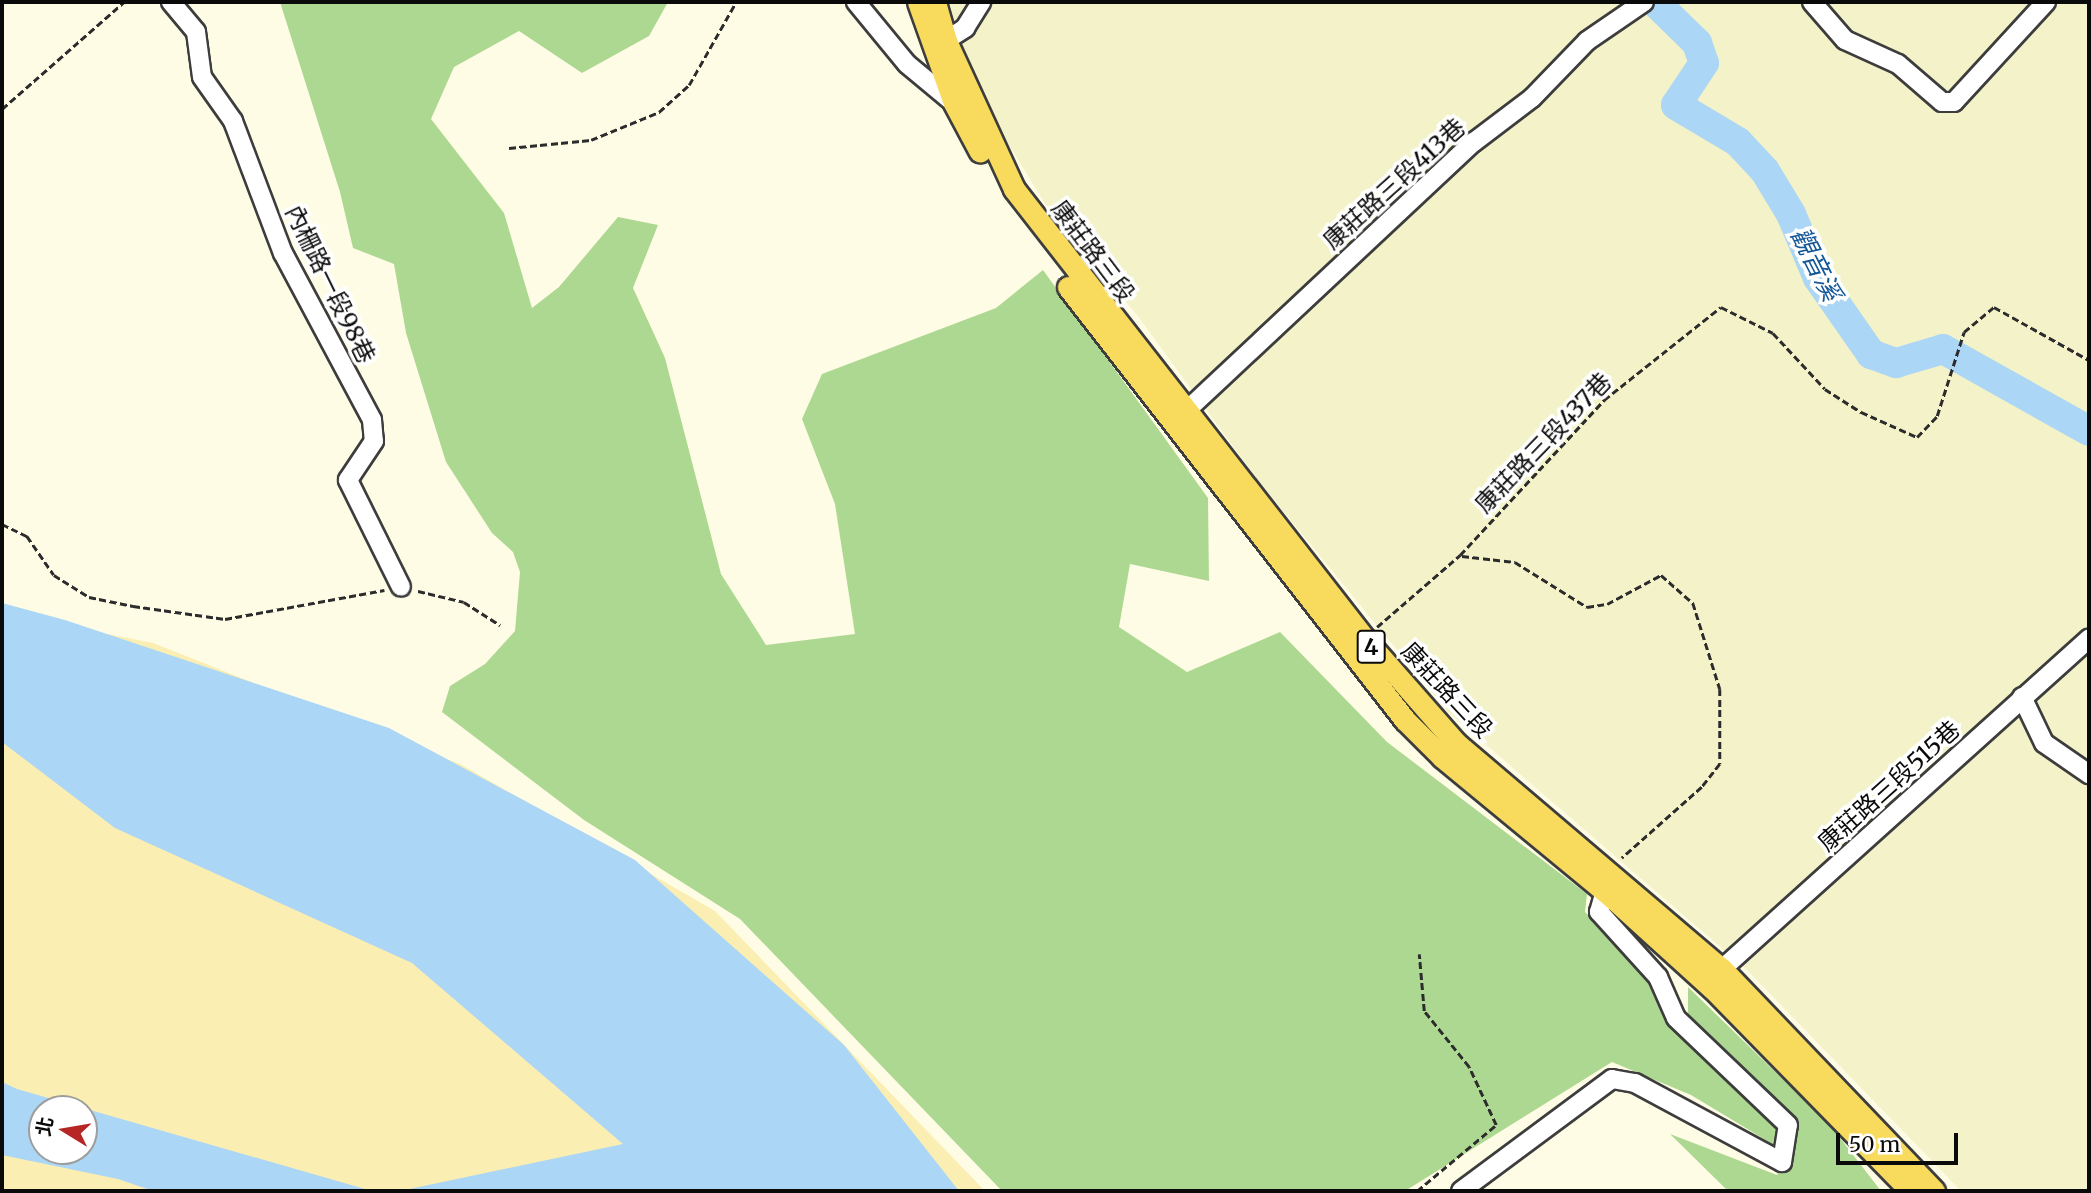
<!DOCTYPE html>
<meta charset="utf-8">
<style>
body{margin:0}
#map{position:relative;width:2091px;height:1193px;overflow:hidden;background:#fffce6;font-family:Merriweather,"Noto Sans TC",serif}
div>[style]{position:absolute}
[style*='--x']{left:calc(var(--x)*1px);top:calc(var(--y)*1px);width:calc(var(--w)*1px);rotate:calc(var(--a)*1deg)}
.farmland>*{inset:0;background:#f3f2c8}
.forest>*{inset:0;background:#add891}
.sand>*{inset:0;background:#faeeb3}
.water>*{inset:0;background:#acd6f5}
.river>*{height:30px;margin:-15px;padding:0 15px;transform-origin:15px;border-radius:15px;background:#acd6f5}
.path>*{height:2.5px;margin-top:-1.25px;transform-origin:0;background:repeating-linear-gradient(90deg,#2c2c2c 0 7px,transparent 0 10.5px)}
.roads{filter:drop-shadow(2px 0 #3d3d3d) drop-shadow(-2px 0 #3d3d3d) drop-shadow(0 2px #3d3d3d) drop-shadow(0 -2px #3d3d3d)}
.minor>*{height:18px;margin:-9px;padding:0 9px;transform-origin:9px;border-radius:9px;background:#fff}
.major>*{height:21px;margin:-10.5px;padding:0 10.5px;transform-origin:10.5px;border-radius:10.5px;background:#f8db5d}
span{translate:-50% -50%;white-space:nowrap;text-align:center;line-height:1.15;-webkit-text-stroke:7px #fff;paint-order:stroke}
.shield-label span{padding:2px 5px;background:#fff;border:2px solid;border-radius:5px;-webkit-text-stroke-width:0}
.shield-label{font-size:23px;color:#0a0a0a;font-weight:700}
.street-label{font-size:24px;color:#0a0a0a}
.water-label{font-size:26px;color:#155899;font-style:italic}
.frame{position:absolute;inset:0;border:4px solid #0a0a0a;pointer-events:none}
.north{position:absolute;left:28px;top:1095px;width:70px;height:70px;box-sizing:border-box;background:#fff;border:2px solid #9d9d9d;border-radius:50%;rotate:281deg;font-size:19px;font-weight:700;line-height:28px;text-align:center;color:#0a0a0a}
.north::after{content:'';display:block;margin:auto;width:24px;height:32px;background:#b72524;clip-path:polygon(50% 0,100% 100%,50% 72%,0 100%)}
.scale{position:absolute;left:1836px;top:1133px;width:122px;height:32px;box-sizing:border-box;border:4px solid #0a0a0a;border-top:0;padding-left:9px;font-size:21px;line-height:24px;white-space:nowrap;color:#0a0a0a;-webkit-text-stroke:5px #fff;paint-order:stroke}
</style>
<div id="map">
<div class="farmland">
<i style="clip-path:polygon(946px 2px,2089px 2px,2089px 1191px,1961px 1191px,1747px 970px,1447px 711px,1257px 479px,1137px 315px,1052px 215px,987px 109px)"></i>
</div>
<div class="forest">
<i style="clip-path:polygon(280px 2px,668px 2px,649px 36px,582px 73px,519px 31px,454px 67px,431px 119px,504px 213px,532px 308px,559px 287px,618px 217px,658px 225px,633px 288px,665px 358px,721px 574px,766px 645px,855px 634px,835px 504px,802px 419px,822px 374px,996px 308px,1043px 270px,1208px 498px,1209px 581px,1130px 564px,1119px 627px,1187px 672px,1280px 632px,1387px 742px,1587px 894px,1585px 912px,1645px 971px,1665px 1016px,1776px 1128px,1774px 1145px,1691px 1095px,1612px 1062px,1405px 1191px,1002px 1191px,740px 919px,584px 820px,442px 712px,450px 686px,485px 664px,515px 631px,520px 572px,513px 552px,492px 533px,446px 462px,406px 333px,394px 264px,353px 248px,340px 192px)"></i>
<i style="clip-path:polygon(1688px 987px,1830px 1125px,1881px 1191px,1728px 1191px,1670px 1134px,1777px 1175px,1799px 1121px,1688px 1021px)"></i>
</div>
<div class="sand">
<i style="clip-path:polygon(evenodd,2px 613px,153px 643px,462px 765px,715px 911px,985px 1191px,2px 1191px,2px 613px,42px 1109px,84px 1109px,84px 1151px,42px 1151px,42px 1109px)"></i>
</div>
<div class="water">
<i style="clip-path:polygon(2px 603px,65px 620px,389px 728px,635px 860px,844px 1045px,959px 1191px,400px 1191px,623px 1144px,412px 963px,115px 828px,2px 742px)"></i>
<i style="clip-path:polygon(evenodd,2px 1082px,17px 1089px,372px 1191px,153px 1191px,118px 1179px,2px 1155px,2px 1082px,42px 1109px,84px 1109px,84px 1151px,42px 1151px,42px 1109px)"></i>
</div>
<div class="river">
<i style="--x:1655;--y:2;--w:59;--a:44.3"></i>
<i style="--x:1697;--y:43;--w:21;--a:71"></i>
<i style="--x:1704;--y:63;--w:50;--a:123.7"></i>
<i style="--x:1676;--y:105;--w:72;--a:30.8"></i>
<i style="--x:1738;--y:142;--w:40;--a:47"></i>
<i style="--x:1765;--y:171;--w:50;--a:58.8"></i>
<i style="--x:1791;--y:214;--w:69;--a:67.1"></i>
<i style="--x:1818;--y:278;--w:93;--a:55.1"></i>
<i style="--x:1871;--y:354;--w:27;--a:20"></i>
<i style="--x:1896;--y:363;--w:49;--a:-16.6"></i>
<i style="--x:1943;--y:349;--w:167;--a:29.3"></i>
</div>
<div class="path">
<i style="--x:2;--y:109;--w:162;--a:-41.3"></i>
<i style="--x:509;--y:148;--w:82;--a:-5.6"></i>
<i style="--x:591;--y:140;--w:74;--a:-22.4"></i>
<i style="--x:659;--y:112;--w:40;--a:-42"></i>
<i style="--x:689;--y:85;--w:95;--a:-60.5"></i>
<i style="--x:2;--y:524;--w:28;--a:26"></i>
<i style="--x:27;--y:536;--w:47;--a:55.3"></i>
<i style="--x:54;--y:575;--w:41;--a:32.2"></i>
<i style="--x:89;--y:597;--w:45;--a:11.6"></i>
<i style="--x:133;--y:606;--w:93;--a:8"></i>
<i style="--x:225;--y:619;--w:162;--a:-10.3"></i>
<i style="--x:1462;--y:556;--w:53;--a:6.5"></i>
<i style="--x:1515;--y:562;--w:85;--a:32"></i>
<i style="--x:1587;--y:607;--w:20;--a:-9"></i>
<i style="--x:1607;--y:604;--w:61;--a:-28.2"></i>
<i style="--x:1661;--y:575;--w:43;--a:41.2"></i>
<i style="--x:1693;--y:603;--w:90;--a:72.6"></i>
<i style="--x:1720;--y:689;--w:75;--a:90"></i>
<i style="--x:1720;--y:764;--w:29;--a:128"></i>
<i style="--x:1702;--y:787;--w:107;--a:138.4"></i>
<i style="--x:418;--y:591;--w:47;--a:13.4"></i>
<i style="--x:464;--y:602;--w:43;--a:32.6"></i>
<i style="--x:1377;--y:627;--w:110;--a:-40.9"></i>
<i style="--x:1460;--y:555;--w:212;--a:-47.1"></i>
<i style="--x:1604;--y:400;--w:149;--a:-38.5"></i>
<i style="--x:1721;--y:307;--w:58;--a:26.6"></i>
<i style="--x:1773;--y:333;--w:76;--a:47.1"></i>
<i style="--x:1825;--y:389;--w:43;--a:32.6"></i>
<i style="--x:1861;--y:412;--w:61;--a:24.1"></i>
<i style="--x:1917;--y:437;--w:29;--a:-46"></i>
<i style="--x:1937;--y:416;--w:88;--a:-72.2"></i>
<i style="--x:1964;--y:332;--w:39;--a:-40"></i>
<i style="--x:1994;--y:307;--w:109;--a:29.2"></i>
<i style="--x:1417;--y:1191;--w:103;--a:-39.9"></i>
<i style="--x:1496;--y:1125;--w:64;--a:-115"></i>
<i style="--x:1469;--y:1067;--w:72;--a:-128.8"></i>
<i style="--x:1424;--y:1011;--w:57;--a:-95"></i>
</div>
<div class="roads">
<div class="minor">
<i style="--x:171;--y:2;--w:39;--a:50"></i>
<i style="--x:196;--y:32;--w:45;--a:82.4"></i>
<i style="--x:202;--y:77;--w:54;--a:54.8"></i>
<i style="--x:233;--y:121;--w:141;--a:69.3"></i>
<i style="--x:283;--y:253;--w:189;--a:61.9"></i>
<i style="--x:372;--y:420;--w:21;--a:85"></i>
<i style="--x:374;--y:441;--w:47;--a:123.7"></i>
<i style="--x:348;--y:480;--w:119;--a:63.6"></i>
<i style="--x:856;--y:2;--w:80;--a:50.6"></i>
<i style="--x:907;--y:64;--w:61;--a:39.7"></i>
<i style="--x:1812;--y:2;--w:50;--a:49"></i>
<i style="--x:1845;--y:40;--w:58;--a:24.4"></i>
<i style="--x:1898;--y:64;--w:58;--a:40.8"></i>
<i style="--x:1942;--y:102;--w:12;--a:0"></i>
<i style="--x:1954;--y:102;--w:136;--a:-47.4"></i>
<i style="--x:935;--y:47;--w:36;--a:-32"></i>
<i style="--x:965;--y:28;--w:31;--a:-58"></i>
<i style="--x:1185;--y:412;--w:396;--a:-43.1"></i>
<i style="--x:1474;--y:142;--w:73;--a:-37.2"></i>
<i style="--x:1532;--y:98;--w:79;--a:-46"></i>
<i style="--x:1587;--y:41;--w:69;--a:-34.4"></i>
<i style="--x:2022;--y:697;--w:51;--a:64.4"></i>
<i style="--x:2044;--y:743;--w:55;--a:34.6"></i>
<i style="--x:1722;--y:969;--w:494;--a:-42"></i>
<i style="--x:1461;--y:1191;--w:188;--a:-36.6"></i>
<i style="--x:1612;--y:1079;--w:23;--a:10"></i>
<i style="--x:1635;--y:1083;--w:167;--a:28.3"></i>
<i style="--x:1782;--y:1162;--w:37;--a:-81"></i>
<i style="--x:1788;--y:1125;--w:155;--a:-136.3"></i>
<i style="--x:1676;--y:1018;--w:45;--a:-113.7"></i>
<i style="--x:1658;--y:977;--w:88;--a:-132.2"></i>
<i style="--x:1599;--y:912;--w:33;--a:-74"></i>
</div>
<div class="major">
<i style="--x:918;--y:2;--w:107;--a:70.4"></i>
<i style="--x:954;--y:103;--w:55;--a:62"></i>
<i style="--x:935;--y:2;--w:41;--a:74.2"></i>
<i style="--x:946;--y:41;--w:163;--a:65.3"></i>
<i style="--x:1014;--y:189;--w:569;--a:52.06"></i>
<i style="--x:1364;--y:638;--w:140;--a:48.8"></i>
<i style="--x:1456;--y:743;--w:349;--a:40.4"></i>
<i style="--x:1722;--y:969;--w:307;--a:46.3"></i>
<i style="--x:1068;--y:287;--w:549;--a:52.11"></i>
<i style="--x:1405;--y:720;--w:52;--a:45"></i>
<i style="--x:1442;--y:757;--w:212;--a:39.5"></i>
<i style="--x:1606;--y:892;--w:143;--a:42.2"></i>
<i style="--x:1712;--y:988;--w:284;--a:45.6"></i>
</div>
</div>
<div class="shield-label">
<span style="left:1371px;top:647px">4</span>
</div>
<div class="street-label">
<span style="left:1394px;top:184px;rotate:-42deg">康莊路三段413巷</span>
<span style="left:1093px;top:251px;rotate:53deg">康莊路三段</span>
<span style="left:330px;top:284px;rotate:64deg">內柵路一段98巷</span>
<span style="left:1543px;top:443px;rotate:-46deg">康莊路三段437巷</span>
<span style="left:1447px;top:690px;rotate:47deg">康莊路三段</span>
<span style="left:1889px;top:786px;rotate:-42deg">康莊路三段515巷</span>
</div>
<div class="water-label">
<span style="left:1816px;top:264px;rotate:63deg">觀音溪</span>
</div>
<div class="frame"></div>
<div class="north">北</div>
<div class="scale">50 m</div>
</div>
